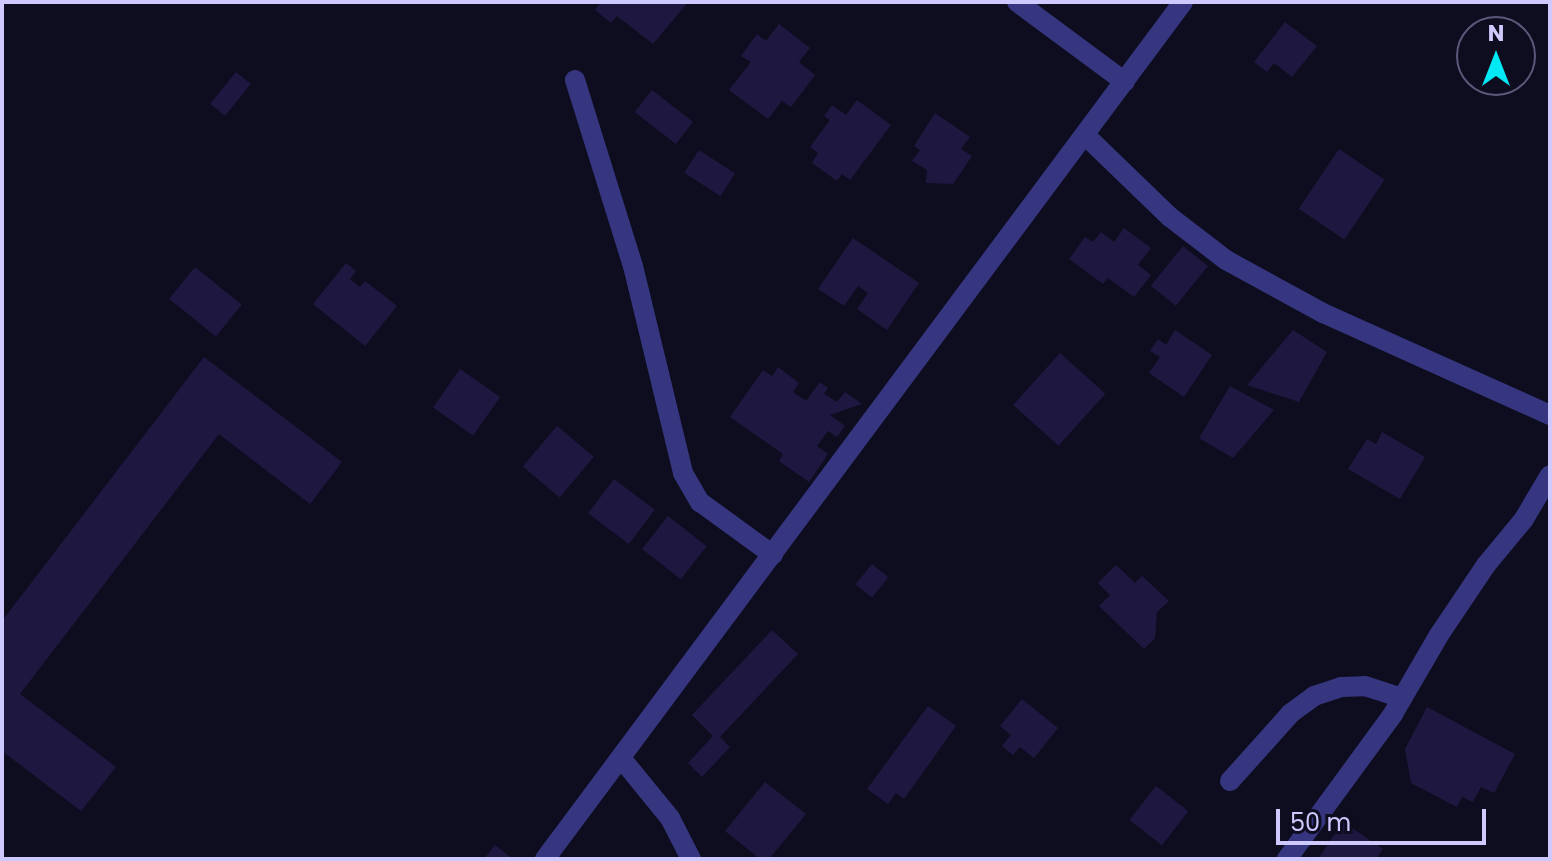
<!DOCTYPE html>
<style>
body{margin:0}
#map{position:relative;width:1552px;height:861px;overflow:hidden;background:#0e0c1f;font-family:Poppins,sans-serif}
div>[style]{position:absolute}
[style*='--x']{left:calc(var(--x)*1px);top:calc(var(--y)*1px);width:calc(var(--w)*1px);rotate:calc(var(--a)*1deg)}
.building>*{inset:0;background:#1e1841;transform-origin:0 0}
.minor>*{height:20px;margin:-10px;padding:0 10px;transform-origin:10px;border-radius:10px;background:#363680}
span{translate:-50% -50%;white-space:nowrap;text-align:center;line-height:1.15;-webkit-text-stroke:7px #0e0c1f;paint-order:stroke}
.frame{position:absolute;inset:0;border:4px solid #cecaff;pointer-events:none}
.north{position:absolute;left:1456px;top:16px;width:80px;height:80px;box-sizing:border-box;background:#0e0c1f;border:2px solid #5b5879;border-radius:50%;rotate:0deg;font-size:22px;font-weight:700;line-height:32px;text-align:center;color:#cecaff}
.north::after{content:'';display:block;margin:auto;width:28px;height:36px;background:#00e9f5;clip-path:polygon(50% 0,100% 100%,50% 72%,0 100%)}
.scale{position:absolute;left:1276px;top:809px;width:210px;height:36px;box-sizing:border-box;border:4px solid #cecaff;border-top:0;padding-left:10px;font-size:24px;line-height:28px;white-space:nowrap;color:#cecaff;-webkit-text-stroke:6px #0e0c1f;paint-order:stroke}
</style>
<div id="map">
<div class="building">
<i style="clip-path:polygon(601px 2px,688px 2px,653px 44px,617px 16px,611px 23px,595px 10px)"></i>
<i style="clip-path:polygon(1285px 22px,1317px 46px,1292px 77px,1274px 63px,1267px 72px,1254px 62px)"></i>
<i style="clip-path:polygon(779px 24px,810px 48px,799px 62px,815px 75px,791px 107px,782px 101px,768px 119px,729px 90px,751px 62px,741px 56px,757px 34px,766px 41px)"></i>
<i style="left:236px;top:72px;width:19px;height:41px;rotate:39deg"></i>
<i style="left:652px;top:90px;width:52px;height:28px;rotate:38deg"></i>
<i style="clip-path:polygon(857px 100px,891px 125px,850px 180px,842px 174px,837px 181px,812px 163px,818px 153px,810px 147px,830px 120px,824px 116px,832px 105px,846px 115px)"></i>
<i style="clip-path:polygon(935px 113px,970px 137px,961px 149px,972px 156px,953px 184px,926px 183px,927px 170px,912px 161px,920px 150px,914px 146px)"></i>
<i style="left:1339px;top:149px;width:55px;height:72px;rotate:34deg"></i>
<i style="left:699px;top:150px;width:43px;height:27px;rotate:33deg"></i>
<i style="clip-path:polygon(1124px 228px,1151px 248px,1138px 265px,1151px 275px,1134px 297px,1108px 278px,1103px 284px,1069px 259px,1085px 237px,1093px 242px,1101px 232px,1114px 242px)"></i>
<i style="clip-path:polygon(853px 238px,919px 283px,887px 330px,857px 309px,868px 293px,858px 286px,844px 306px,818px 289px)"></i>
<i style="left:1183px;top:246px;width:32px;height:51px;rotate:39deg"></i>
<i style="clip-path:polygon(346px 263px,356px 271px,350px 279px,360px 287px,365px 281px,397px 306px,365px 346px,313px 304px)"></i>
<i style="left:195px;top:267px;width:60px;height:41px;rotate:39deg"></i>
<i style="clip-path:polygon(1175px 330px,1212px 355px,1184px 397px,1149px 373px,1160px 357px,1150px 351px,1158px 339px,1166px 345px)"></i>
<i style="clip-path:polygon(1293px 330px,1327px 352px,1299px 402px,1247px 385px)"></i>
<i style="left:1060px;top:353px;width:61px;height:70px;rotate:42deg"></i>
<i style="clip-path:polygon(204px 357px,342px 462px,310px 504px,219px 434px,20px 694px,116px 767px,81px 811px,2px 751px,2px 621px)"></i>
<i style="clip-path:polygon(778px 367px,799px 383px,793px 392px,806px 401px,820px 382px,828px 388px,824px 394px,837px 402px,845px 392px,862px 404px,830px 415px,845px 426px,837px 437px,828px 431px,817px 446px,828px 454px,809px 482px,779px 461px,783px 454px,730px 417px,763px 370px,772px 376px)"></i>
<i style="left:460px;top:369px;width:49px;height:47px;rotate:35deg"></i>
<i style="clip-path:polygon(1230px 386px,1274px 410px,1233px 458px,1199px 438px)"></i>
<i style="left:557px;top:426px;width:48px;height:53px;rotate:40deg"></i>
<i style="clip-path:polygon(1382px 432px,1425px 457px,1400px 499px,1348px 469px,1367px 439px,1376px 444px)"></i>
<i style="left:614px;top:479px;width:51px;height:43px;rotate:37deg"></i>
<i style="left:668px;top:516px;width:49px;height:42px;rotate:38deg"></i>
<i style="left:872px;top:564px;width:21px;height:26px;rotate:39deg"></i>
<i style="clip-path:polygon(1116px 565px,1135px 583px,1142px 576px,1169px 601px,1157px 612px,1155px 638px,1144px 649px,1099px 606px,1110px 595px,1098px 583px)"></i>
<i style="clip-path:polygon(772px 630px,798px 654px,720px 737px,730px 747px,702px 777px,688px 763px,713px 736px,692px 715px)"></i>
<i style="clip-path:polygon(1022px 699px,1058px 728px,1034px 758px,1020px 747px,1013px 755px,1002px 746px,1011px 735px,1000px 726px)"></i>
<i style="clip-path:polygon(928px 706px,956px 726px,904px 799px,896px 793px,888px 804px,867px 789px)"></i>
<i style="clip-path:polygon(1427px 707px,1515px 754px,1494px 793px,1481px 787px,1473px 802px,1462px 797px,1457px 807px,1411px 783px,1405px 749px)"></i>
<i style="clip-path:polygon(765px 782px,806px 814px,769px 859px,760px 859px,725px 831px)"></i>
<i style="left:1156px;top:786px;width:41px;height:43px;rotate:38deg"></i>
<i style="clip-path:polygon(1343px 822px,1383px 849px,1376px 859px,1318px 859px)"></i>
<i style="clip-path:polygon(495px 845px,513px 859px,484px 859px)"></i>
</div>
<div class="minor">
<i style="--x:1017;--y:2;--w:134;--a:36.5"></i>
<i style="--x:575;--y:80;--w:195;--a:72.7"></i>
<i style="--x:633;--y:266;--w:213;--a:76.4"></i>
<i style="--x:683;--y:473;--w:34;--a:60"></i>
<i style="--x:700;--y:502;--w:90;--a:36"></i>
<i style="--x:1086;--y:136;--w:117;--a:44"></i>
<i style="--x:1170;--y:217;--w:71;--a:37.5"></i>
<i style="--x:1226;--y:260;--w:111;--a:28.7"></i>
<i style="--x:1323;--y:313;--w:249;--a:24.2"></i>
<i style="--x:621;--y:758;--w:77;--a:50.8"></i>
<i style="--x:670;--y:818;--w:46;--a:62.9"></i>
<i style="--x:1230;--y:781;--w:91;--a:-48.1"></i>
<i style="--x:1291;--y:713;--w:29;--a:-36"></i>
<i style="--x:1314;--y:696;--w:28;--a:-18"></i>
<i style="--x:1341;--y:687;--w:24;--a:-2"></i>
<i style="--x:1365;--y:686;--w:39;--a:18"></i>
<i style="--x:545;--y:859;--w:1068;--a:-53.33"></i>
<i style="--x:1287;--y:859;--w:180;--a:-53.8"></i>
<i style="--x:1393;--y:714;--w:91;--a:-59.8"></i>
<i style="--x:1439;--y:635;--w:84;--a:-56.1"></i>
<i style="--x:1486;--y:565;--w:60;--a:-50.4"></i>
<i style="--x:1524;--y:519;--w:51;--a:-59.4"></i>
</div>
<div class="frame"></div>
<div class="north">N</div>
<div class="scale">50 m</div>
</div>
